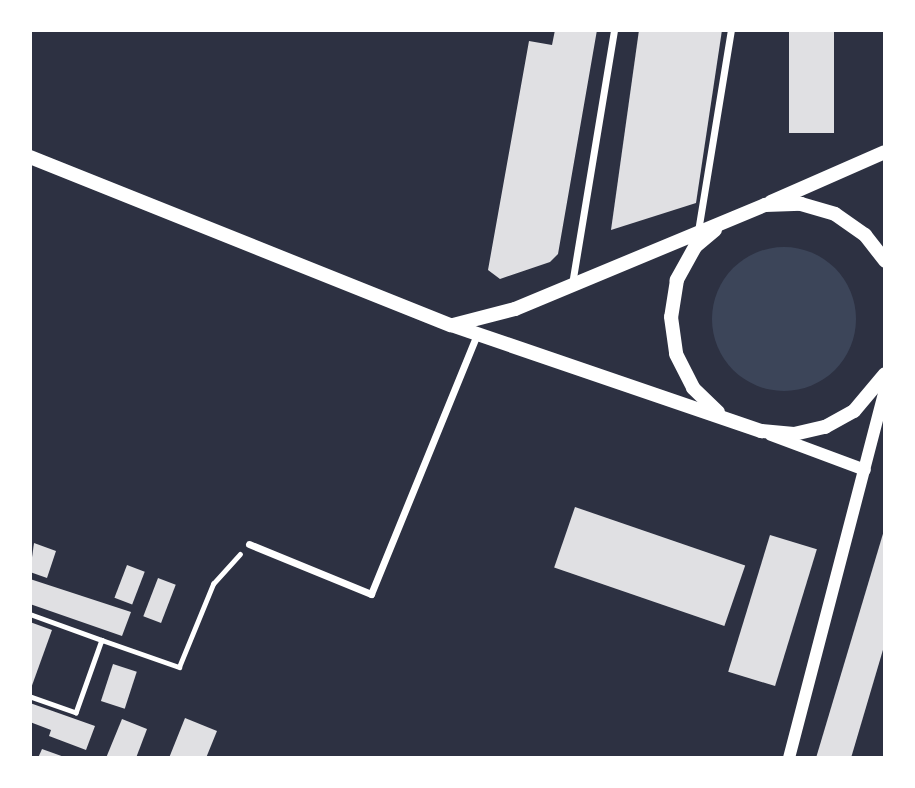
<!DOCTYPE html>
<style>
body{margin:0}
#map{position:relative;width:915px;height:788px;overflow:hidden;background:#2d3142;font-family:"Nunito Sans",sans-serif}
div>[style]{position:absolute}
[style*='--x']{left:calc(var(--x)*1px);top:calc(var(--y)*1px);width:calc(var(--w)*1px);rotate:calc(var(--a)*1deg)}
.green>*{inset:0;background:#3c4559}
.round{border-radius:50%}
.building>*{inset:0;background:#e0e0e3;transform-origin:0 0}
.path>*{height:4.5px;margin:-2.25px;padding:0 2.25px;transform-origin:2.25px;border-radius:2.25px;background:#fff}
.minor>*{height:7px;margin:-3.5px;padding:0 3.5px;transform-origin:3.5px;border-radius:3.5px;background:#fff}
.tertiary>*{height:12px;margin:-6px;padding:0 6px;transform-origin:6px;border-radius:6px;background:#fff}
.secondary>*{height:14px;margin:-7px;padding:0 7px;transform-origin:7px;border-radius:7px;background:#fff}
span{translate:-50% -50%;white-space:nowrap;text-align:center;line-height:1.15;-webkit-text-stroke:5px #fff;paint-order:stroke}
.frame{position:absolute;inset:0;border:32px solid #fff;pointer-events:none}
</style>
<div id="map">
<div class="green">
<i class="round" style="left:712px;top:247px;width:144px;height:144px"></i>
</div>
<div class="building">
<i style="clip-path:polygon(555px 30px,597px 30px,558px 254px,550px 262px,500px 279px,488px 270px,529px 41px,552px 45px)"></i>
<i style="clip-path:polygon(639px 30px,722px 30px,696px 203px,611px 230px)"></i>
<i style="left:789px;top:30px;width:45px;height:103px"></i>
<i style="left:575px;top:507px;width:180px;height:64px;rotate:19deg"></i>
<i style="clip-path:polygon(885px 527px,885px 643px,851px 758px,816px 758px)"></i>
<i style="left:770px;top:535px;width:49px;height:143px;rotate:17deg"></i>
<i style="clip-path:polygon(34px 543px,56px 551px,47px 578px,30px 572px)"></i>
<i style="left:127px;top:565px;width:19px;height:35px;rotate:21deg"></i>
<i style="left:158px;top:578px;width:19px;height:41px;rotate:21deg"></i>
<i style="clip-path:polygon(30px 579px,131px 612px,122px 636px,30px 604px)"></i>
<i style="clip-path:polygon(30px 622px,52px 630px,30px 691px)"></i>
<i style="left:113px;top:664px;width:25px;height:39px;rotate:18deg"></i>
<i style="clip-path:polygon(30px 703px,95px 726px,86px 750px,49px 736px,51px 730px,30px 722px)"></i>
<i style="clip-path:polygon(185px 718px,217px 731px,206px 758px,169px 758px)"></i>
<i style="clip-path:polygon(122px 719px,147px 729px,136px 758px,106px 758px)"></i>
<i style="clip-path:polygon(42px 749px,67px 758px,38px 758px)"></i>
</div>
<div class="path">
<i style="--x:30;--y:614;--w:77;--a:19.9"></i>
<i style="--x:102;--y:640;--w:77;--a:109.6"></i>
<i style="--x:76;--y:713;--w:49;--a:-160.8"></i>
<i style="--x:102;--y:640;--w:82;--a:19.3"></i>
<i style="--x:179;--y:667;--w:90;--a:-67.7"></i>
<i style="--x:213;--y:584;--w:40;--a:-48"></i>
</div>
<div class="minor">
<i style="--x:698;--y:231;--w:204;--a:-80.7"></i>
<i style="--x:572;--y:284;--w:257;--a:-80.6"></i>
<i style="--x:249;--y:544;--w:132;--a:22.3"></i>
<i style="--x:371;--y:594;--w:281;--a:-67.8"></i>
</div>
<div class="tertiary">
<i style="--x:771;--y:435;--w:100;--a:20.4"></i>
<i style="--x:789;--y:758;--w:380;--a:-75.4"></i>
</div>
<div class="secondary">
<i style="--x:30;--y:157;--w:453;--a:21.8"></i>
<i style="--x:451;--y:325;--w:328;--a:18.9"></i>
<i style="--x:761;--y:431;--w:33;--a:5"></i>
<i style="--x:794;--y:434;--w:32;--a:-13"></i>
<i style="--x:825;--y:427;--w:33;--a:-29"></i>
<i style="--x:854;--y:411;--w:48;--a:-50"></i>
<i style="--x:771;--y:202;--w:124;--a:-23.7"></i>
<i style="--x:715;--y:230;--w:26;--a:140"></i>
<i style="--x:695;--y:247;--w:38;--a:119"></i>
<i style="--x:677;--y:280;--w:37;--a:99"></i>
<i style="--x:671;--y:317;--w:37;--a:82"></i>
<i style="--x:676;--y:354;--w:38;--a:63"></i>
<i style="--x:693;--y:388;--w:35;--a:44"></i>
<i style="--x:453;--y:325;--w:64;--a:-14.5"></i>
<i style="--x:515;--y:309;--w:271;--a:-22.6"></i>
<i style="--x:765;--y:205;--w:36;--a:-2"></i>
<i style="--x:801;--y:204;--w:35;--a:16"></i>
<i style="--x:835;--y:214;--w:37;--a:35"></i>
<i style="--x:865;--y:235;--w:33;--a:52"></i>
</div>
<div class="frame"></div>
</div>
